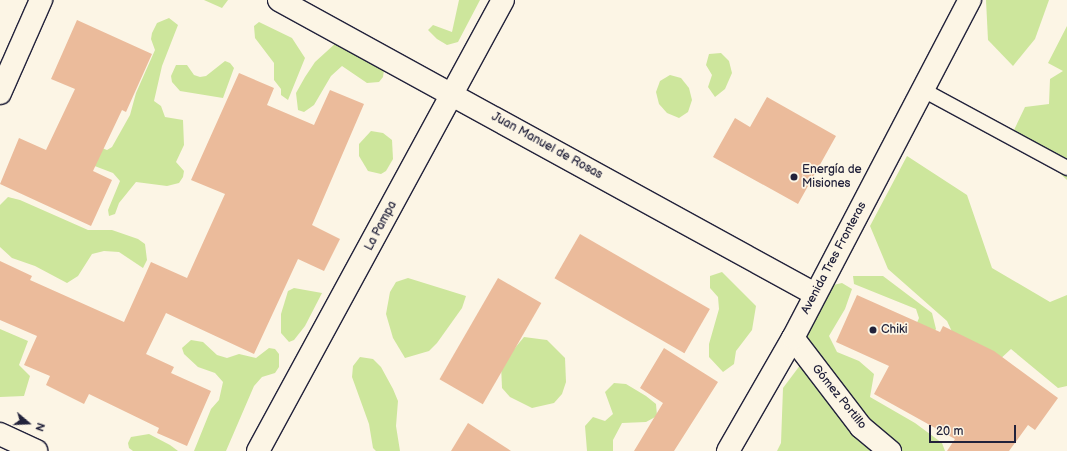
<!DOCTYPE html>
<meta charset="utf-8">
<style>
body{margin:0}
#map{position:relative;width:1067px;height:451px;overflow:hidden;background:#fcf5e5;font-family:"Balsamiq Sans",sans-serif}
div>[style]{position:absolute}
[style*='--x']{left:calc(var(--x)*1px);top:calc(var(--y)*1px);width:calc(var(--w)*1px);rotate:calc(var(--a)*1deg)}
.green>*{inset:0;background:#cde69c}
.building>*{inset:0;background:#ebbb9b;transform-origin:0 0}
.roads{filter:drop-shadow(1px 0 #22223b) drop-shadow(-1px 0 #22223b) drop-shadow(0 1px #22223b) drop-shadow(0 -1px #22223b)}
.lane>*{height:14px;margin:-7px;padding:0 7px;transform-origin:7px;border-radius:7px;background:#fcf5e5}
.street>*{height:22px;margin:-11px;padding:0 11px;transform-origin:11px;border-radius:11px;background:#fcf5e5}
.secondary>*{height:22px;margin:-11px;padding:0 11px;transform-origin:11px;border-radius:11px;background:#fcf5e5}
.dots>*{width:11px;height:11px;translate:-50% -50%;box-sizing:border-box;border:2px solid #fcf5e5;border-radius:50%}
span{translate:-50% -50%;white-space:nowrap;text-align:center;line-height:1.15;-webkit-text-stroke:3.5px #fcf5e5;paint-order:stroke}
.street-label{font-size:12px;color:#22223b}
.poi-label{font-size:12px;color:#22223b}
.left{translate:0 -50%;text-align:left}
.north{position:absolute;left:8px;top:403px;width:40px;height:40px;-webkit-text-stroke:3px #fcf5e5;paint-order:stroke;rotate:109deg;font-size:11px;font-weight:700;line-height:16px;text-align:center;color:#22223b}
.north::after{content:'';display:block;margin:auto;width:14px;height:18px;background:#22223b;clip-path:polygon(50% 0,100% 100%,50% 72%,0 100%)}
.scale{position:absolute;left:929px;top:425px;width:87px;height:18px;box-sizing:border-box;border:2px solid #22223b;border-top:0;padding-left:5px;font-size:12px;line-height:14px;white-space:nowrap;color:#22223b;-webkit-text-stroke:3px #fcf5e5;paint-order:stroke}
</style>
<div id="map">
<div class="green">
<i style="clip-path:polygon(204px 0,228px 0,222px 8px)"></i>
<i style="clip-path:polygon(459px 0,480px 0,458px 42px,447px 45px,437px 39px,428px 30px,433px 25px,452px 32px)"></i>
<i style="clip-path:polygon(986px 0,1049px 0,1035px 39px,1013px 66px,988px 40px)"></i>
<i style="clip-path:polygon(169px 18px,178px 25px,162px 66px,154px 101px,161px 106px,165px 117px,183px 120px,184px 145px,176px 162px,184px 171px,183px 177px,179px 183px,167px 186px,136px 182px,119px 203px,115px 214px,109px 216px,108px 210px,120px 181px,113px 173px,92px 165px,102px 148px,107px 150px,112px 147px,130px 115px,136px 93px,155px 50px,151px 39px,152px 33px,157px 23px)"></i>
<i style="clip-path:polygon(259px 22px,292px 38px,305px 58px,288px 100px,281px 95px,281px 89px,274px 80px,274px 63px,255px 38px,254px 26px)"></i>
<i style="clip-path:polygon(1067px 26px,1067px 180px,1014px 130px,1025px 107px,1049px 104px,1050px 79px,1063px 71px,1048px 63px)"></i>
<i style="clip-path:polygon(337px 42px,384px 70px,383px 77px,379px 82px,367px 83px,342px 66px,331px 76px,314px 105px,304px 112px,298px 110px,296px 93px,305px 77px,315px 62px)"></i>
<i style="clip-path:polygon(721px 53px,729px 61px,732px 73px,725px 89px,715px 97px,708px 87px,712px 75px,706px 65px,709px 54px)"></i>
<i style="clip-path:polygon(225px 61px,230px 63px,234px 68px,223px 98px,180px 91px,172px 82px,171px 76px,176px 65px,187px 65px,194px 75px,200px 77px,206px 76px)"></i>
<i style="clip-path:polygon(670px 75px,681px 78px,689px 88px,692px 100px,688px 112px,679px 118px,667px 113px,659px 104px,656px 92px,660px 81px)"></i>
<i style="clip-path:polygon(371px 131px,383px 133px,392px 140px,393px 159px,386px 171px,381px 174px,368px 171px,359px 156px,359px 144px)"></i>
<i style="clip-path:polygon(907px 156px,967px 195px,992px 268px,1050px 302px,1067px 295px,1067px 386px,1058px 388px,1011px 349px,983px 375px,954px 336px,947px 321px,888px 269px,870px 226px)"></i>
<i style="clip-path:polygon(8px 197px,20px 200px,88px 230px,112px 230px,138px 239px,145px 244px,147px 260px,143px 268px,119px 252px,104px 251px,92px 254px,78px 276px,67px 283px,35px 266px,12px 258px,0 247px,0 205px)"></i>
<i style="clip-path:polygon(722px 272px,756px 306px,752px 330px,736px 351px,734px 364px,723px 372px,709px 357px,709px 344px,719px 309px,718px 297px,710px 288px,710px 276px)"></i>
<i style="clip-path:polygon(853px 276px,883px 276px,932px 313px,936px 329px,925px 346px,911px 337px,919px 318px,916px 309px,854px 284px)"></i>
<i style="clip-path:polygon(408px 278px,466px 296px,462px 308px,437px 343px,429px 351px,405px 358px,393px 338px,386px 314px,390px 292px,396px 282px)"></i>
<i style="clip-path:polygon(842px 283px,852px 289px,845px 309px,829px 336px,837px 352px,859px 361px,874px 374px,870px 397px,915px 423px,942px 443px,945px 451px,897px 451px,868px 424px,802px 332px,824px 287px)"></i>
<i style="clip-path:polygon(294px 288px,322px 293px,305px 326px,294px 340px,289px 342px,281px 333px,281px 314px,288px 291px)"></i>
<i style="clip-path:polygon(0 329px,28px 341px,19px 365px,30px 376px,24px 396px,0 397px)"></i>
<i style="clip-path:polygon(524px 337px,547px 340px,565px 358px,566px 382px,562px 394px,554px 403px,532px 408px,510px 397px,502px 388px,501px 365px)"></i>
<i style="clip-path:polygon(191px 340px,203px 342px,217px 355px,227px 358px,239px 354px,256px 358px,269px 348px,275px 349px,279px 354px,279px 367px,275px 373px,262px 377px,254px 386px,226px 451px,194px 451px,211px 409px,219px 400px,223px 382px,215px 373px,198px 367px,184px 354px,182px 348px)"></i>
<i style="clip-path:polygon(360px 357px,373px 359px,381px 367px,393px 389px,398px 401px,396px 426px,400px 451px,376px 451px,373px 448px,369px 424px,352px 377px,353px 366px)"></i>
<i style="clip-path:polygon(801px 364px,816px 377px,821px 393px,881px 451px,777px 451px,781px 443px,783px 388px)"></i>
<i style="clip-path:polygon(614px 383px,626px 384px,646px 396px,656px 404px,657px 416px,646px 422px,622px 423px,613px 440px,613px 451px,587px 451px,585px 426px,593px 417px,605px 421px,613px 414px,605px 392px)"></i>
<i style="clip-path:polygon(149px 434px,170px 445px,178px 451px,133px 451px,129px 448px,128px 443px,131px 437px)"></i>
</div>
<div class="building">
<i style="clip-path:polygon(77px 20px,152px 54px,126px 112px,122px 110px,93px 171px,112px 180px,91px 226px,0 184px,19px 138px,46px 150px,75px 89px,51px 79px)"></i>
<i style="clip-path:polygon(239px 73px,274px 88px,267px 105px,314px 125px,330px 90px,364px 104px,312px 225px,340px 239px,324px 271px,298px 259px,254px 354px,166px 313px,146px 354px,174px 367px,171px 373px,211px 391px,187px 446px,157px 433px,159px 428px,89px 394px,84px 404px,46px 385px,50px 376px,24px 365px,37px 336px,0 320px,0 261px,32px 276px,30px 280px,124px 322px,151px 262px,187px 278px,225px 194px,191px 180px)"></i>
<i style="clip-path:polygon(767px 97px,836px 136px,798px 204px,713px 157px,735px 118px,750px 127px)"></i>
<i style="left:580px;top:234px;width:150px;height:51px;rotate:30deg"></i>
<i style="left:498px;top:278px;width:50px;height:117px;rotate:30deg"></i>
<i style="clip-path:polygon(857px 295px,940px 332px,943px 326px,994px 351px,1058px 398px,1035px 430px,1028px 425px,1009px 451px,947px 451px,955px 439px,874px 394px,889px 366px,836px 342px)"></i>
<i style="clip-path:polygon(664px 348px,718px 382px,674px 451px,634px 451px,663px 403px,640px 388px)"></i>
<i style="clip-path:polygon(468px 423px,511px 451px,451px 451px)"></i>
</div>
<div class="roads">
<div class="lane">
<i style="--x:923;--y:90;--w:164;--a:28.4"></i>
</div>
<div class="street">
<i style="--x:279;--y:0;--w:611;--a:28.75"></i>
<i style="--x:0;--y:93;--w:102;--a:-66.2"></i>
<i style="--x:793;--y:338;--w:112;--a:52.6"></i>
<i style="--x:861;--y:427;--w:38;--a:40"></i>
<i style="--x:0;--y:434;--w:40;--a:25"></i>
<i style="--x:258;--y:451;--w:513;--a:-61.49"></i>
</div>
<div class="secondary">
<i style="--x:728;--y:451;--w:130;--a:-60.1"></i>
<i style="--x:793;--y:338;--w:382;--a:-62.4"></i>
</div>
</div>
<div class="dots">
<i style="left:794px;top:177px;background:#22223b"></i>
<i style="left:873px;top:330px;background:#22223b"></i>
</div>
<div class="street-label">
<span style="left:547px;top:146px;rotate:29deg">Juan Manuel de Rosas</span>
<span style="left:381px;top:226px;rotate:-62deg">La Pampa</span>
<span style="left:834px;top:258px;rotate:-62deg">Avenida Tres Fronteras</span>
<span style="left:839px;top:397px;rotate:51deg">Gómez Portillo</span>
</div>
<div class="poi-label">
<span class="left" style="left:802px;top:177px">Energía de<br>Misiones</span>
<span class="left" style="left:881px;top:330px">Chiki</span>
</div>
<div class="north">N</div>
<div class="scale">20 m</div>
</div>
